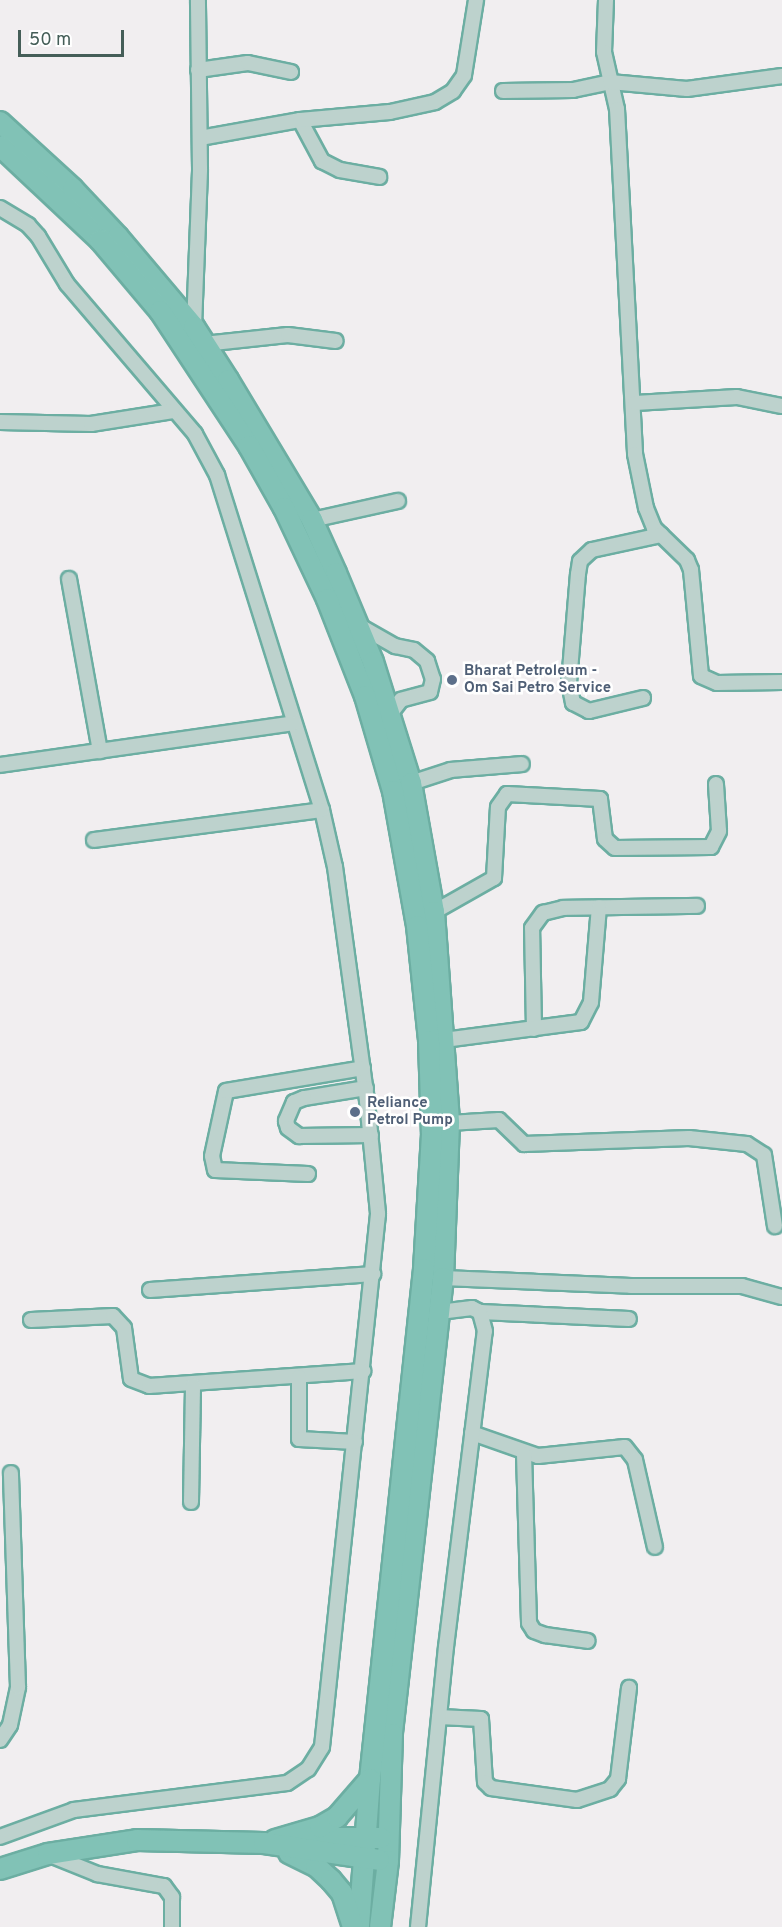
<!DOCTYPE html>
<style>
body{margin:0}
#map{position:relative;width:782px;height:1927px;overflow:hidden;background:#f1eef0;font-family:Overpass,sans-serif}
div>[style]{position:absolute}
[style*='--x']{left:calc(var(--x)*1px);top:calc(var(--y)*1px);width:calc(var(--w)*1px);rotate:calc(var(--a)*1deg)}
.roads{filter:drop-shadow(2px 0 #6caea2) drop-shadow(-2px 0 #6caea2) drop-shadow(0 2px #6caea2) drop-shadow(0 -2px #6caea2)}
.minor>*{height:14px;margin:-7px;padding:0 7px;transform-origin:7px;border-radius:7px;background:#bdd2cd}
.highway>*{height:20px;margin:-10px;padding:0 10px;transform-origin:10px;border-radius:10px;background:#81c2b6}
.dots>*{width:16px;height:16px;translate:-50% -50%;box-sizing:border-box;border:3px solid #fff;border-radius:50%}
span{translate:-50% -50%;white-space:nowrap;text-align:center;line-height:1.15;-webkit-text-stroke:5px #fff;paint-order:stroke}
.service-label{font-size:15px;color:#4e5e75;font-weight:700}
.left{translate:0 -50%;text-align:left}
.scale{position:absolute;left:18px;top:30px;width:106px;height:27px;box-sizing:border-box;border:3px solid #455e58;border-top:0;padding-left:8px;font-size:18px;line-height:21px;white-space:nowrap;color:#455e58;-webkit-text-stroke:4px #fff;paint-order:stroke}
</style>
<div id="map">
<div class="roads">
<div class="minor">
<i style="--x:606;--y:0;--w:52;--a:92.2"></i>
<i style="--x:604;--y:52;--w:58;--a:77.2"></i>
<i style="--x:617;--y:109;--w:345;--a:87"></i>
<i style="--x:635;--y:454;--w:55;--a:78.5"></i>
<i style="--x:646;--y:508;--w:22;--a:68"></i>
<i style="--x:654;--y:528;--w:46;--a:44.1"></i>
<i style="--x:687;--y:560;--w:11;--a:68"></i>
<i style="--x:691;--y:570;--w:106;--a:84.6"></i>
<i style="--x:701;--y:676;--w:17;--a:24"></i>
<i style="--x:717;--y:683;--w:65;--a:-0.9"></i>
<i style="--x:198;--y:70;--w:50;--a:-8"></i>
<i style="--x:248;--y:63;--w:44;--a:11.8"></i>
<i style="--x:503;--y:91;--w:70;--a:-0.8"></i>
<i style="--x:573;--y:90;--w:38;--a:-12"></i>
<i style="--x:610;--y:82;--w:77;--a:5.2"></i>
<i style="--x:687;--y:89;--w:96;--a:-7.8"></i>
<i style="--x:300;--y:120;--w:47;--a:61.8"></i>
<i style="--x:322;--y:161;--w:20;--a:27"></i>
<i style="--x:340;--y:170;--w:40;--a:10"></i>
<i style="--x:200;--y:138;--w:102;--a:-10.2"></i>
<i style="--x:300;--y:120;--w:90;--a:-5.1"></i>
<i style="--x:390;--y:112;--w:46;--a:-12.5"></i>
<i style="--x:435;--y:102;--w:21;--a:-31"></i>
<i style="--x:453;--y:91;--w:19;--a:-55"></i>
<i style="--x:464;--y:75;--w:76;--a:-80.9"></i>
<i style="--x:0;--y:208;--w:33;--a:31"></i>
<i style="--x:28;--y:225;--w:15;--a:48"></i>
<i style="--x:38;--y:236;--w:56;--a:58.9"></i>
<i style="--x:67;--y:284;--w:197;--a:49.5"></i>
<i style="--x:195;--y:434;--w:47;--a:61.8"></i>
<i style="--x:217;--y:475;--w:351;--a:72.6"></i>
<i style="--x:322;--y:810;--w:58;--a:77.2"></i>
<i style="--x:335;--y:867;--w:236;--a:82.2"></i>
<i style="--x:367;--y:1101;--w:114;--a:84.4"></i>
<i style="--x:378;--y:1214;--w:536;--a:96"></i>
<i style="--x:322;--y:1747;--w:26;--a:122"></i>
<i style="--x:308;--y:1769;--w:25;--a:146"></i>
<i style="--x:287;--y:1783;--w:215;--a:172.8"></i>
<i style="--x:74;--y:1810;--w:79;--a:160"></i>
<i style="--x:194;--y:327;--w:158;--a:-87.8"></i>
<i style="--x:200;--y:169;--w:169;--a:-90.7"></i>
<i style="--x:204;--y:344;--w:84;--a:-6.1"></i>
<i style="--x:288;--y:335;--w:48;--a:7.1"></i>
<i style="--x:635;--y:403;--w:102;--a:-3.4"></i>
<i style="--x:737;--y:397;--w:46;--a:11.3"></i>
<i style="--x:0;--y:422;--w:91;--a:1.3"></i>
<i style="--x:91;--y:424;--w:83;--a:-9"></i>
<i style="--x:312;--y:520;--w:88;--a:-12.5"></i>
<i style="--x:69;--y:579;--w:175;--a:79.8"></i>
<i style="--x:358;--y:625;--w:43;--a:29.6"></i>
<i style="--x:395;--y:646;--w:19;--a:12"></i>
<i style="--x:414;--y:650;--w:17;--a:40"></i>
<i style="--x:427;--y:661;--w:19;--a:72"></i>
<i style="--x:433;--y:679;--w:13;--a:103"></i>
<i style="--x:430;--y:692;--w:30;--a:165"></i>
<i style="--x:401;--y:700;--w:16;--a:128"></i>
<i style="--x:643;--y:698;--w:56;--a:166.5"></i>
<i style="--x:589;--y:711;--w:18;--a:-153"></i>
<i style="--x:573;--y:703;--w:20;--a:-101"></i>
<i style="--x:569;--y:683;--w:109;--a:-85.3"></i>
<i style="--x:578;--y:574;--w:13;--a:-81"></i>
<i style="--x:580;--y:561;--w:16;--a:-43"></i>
<i style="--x:592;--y:550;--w:71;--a:-12.3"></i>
<i style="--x:0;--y:765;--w:297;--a:-8.1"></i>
<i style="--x:411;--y:783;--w:42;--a:-18"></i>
<i style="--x:451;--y:770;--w:71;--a:-4.8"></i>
<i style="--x:94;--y:840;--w:230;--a:-7.5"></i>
<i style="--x:434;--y:912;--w:69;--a:-29.5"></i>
<i style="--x:494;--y:878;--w:71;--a:-86.8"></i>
<i style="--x:498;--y:807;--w:16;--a:-55"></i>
<i style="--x:507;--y:794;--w:93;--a:3.1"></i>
<i style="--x:600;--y:799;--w:40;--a:82.9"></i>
<i style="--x:605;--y:839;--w:13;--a:42"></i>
<i style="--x:615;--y:848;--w:96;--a:-0.6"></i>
<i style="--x:711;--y:847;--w:18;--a:-63"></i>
<i style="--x:719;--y:831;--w:47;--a:-93.7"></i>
<i style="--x:534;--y:1029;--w:101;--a:-91.1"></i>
<i style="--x:532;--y:928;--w:19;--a:-54"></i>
<i style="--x:543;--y:913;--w:21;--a:-14"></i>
<i style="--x:563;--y:908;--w:134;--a:-0.9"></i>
<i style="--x:444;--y:1040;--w:138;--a:-7.5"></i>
<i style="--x:581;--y:1022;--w:22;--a:-63"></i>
<i style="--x:591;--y:1002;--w:95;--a:-85.2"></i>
<i style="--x:366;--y:1088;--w:63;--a:170.8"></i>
<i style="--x:304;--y:1098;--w:11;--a:158"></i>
<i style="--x:294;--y:1102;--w:21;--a:113"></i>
<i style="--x:286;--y:1121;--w:7;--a:74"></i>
<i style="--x:288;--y:1128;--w:14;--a:36"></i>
<i style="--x:299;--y:1136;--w:72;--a:-0.8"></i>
<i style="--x:449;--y:1123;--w:50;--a:-3.4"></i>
<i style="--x:499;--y:1120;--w:35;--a:44"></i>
<i style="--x:524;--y:1144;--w:165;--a:-2.1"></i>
<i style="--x:689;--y:1138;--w:58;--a:5.9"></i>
<i style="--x:747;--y:1144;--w:20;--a:33"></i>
<i style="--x:764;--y:1155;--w:72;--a:81.2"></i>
<i style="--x:308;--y:1174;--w:93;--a:-177.5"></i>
<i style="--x:215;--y:1170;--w:14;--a:-102"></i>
<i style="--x:212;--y:1156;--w:66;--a:-77.8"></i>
<i style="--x:226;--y:1091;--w:139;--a:-9.5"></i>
<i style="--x:443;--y:1278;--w:188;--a:2.4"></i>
<i style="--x:631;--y:1286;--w:111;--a:0"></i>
<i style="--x:742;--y:1286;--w:41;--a:15.4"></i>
<i style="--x:150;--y:1290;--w:224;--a:-4.1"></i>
<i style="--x:480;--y:1312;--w:149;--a:2.7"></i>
<i style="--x:31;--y:1320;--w:82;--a:-2.8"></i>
<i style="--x:113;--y:1316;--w:16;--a:47"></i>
<i style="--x:124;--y:1328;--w:51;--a:82.2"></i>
<i style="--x:131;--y:1379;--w:19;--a:21"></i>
<i style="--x:149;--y:1386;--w:215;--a:-4"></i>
<i style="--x:299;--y:1377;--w:62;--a:90"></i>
<i style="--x:299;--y:1439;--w:56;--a:3.1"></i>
<i style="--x:472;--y:1433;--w:70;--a:19.2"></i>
<i style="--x:538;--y:1456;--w:87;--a:-5.9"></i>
<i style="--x:625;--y:1447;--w:16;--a:52"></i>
<i style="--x:635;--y:1460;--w:89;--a:77.1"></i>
<i style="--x:524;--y:1454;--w:169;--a:88.3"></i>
<i style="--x:529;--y:1623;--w:9;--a:58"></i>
<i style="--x:534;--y:1631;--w:12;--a:20"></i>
<i style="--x:545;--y:1635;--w:43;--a:7.9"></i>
<i style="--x:191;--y:1502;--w:117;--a:-89"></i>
<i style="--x:439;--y:1717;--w:42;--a:2.7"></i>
<i style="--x:481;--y:1719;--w:63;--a:86.4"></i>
<i style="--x:485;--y:1782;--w:8;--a:45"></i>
<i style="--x:491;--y:1788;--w:87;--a:7.9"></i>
<i style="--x:577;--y:1800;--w:35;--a:-18"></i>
<i style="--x:610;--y:1789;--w:13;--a:-51"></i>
<i style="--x:618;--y:1779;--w:92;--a:-83.1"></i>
<i style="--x:0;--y:1740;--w:18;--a:-56"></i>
<i style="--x:10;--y:1725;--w:39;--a:-78"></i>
<i style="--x:18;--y:1687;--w:214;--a:-91.9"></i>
<i style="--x:50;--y:1855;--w:51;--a:22"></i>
<i style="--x:97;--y:1874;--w:68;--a:10.2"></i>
<i style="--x:164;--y:1886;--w:14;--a:54"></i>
<i style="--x:172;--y:1897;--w:30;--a:90"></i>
<i style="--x:418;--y:1927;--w:281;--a:-84.3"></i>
<i style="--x:446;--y:1647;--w:318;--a:-83"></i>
<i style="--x:485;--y:1331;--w:20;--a:-105"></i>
<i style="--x:480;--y:1312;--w:9;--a:-153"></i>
<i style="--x:472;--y:1308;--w:33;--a:173"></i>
</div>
<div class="highway">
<i style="--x:0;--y:122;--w:99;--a:42.5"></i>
<i style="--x:73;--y:189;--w:66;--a:46.8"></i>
<i style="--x:118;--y:237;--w:118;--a:49.8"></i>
<i style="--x:194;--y:327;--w:63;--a:57.3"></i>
<i style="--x:228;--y:380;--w:163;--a:59"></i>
<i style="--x:312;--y:520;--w:58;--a:65.6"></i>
<i style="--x:336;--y:573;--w:96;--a:67.4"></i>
<i style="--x:373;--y:662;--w:127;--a:72.6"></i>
<i style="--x:411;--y:783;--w:131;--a:79.9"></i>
<i style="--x:434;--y:912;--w:212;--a:85.9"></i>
<i style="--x:449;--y:1123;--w:155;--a:92.2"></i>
<i style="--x:443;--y:1278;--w:459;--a:96.4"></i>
<i style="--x:392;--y:1734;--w:127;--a:91.8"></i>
<i style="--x:388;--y:1861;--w:66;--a:96.9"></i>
<i style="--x:0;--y:146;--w:137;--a:43.2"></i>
<i style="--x:100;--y:240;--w:93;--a:49.8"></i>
<i style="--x:160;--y:311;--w:162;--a:56.6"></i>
<i style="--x:249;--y:446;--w:71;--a:60.6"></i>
<i style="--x:284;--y:508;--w:101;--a:64.7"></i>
<i style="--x:327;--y:599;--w:104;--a:68.6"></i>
<i style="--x:365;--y:696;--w:99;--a:73.6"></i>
<i style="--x:393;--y:791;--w:137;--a:79.9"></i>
<i style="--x:417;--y:926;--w:116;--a:84"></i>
<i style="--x:429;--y:1041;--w:93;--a:88.2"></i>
<i style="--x:432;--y:1134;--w:135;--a:93.4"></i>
<i style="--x:424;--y:1269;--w:513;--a:96.04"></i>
<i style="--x:370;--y:1779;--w:148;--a:94.3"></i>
<i style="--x:308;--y:1838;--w:73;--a:0"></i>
<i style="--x:275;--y:1840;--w:47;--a:-16.1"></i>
<i style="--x:320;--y:1827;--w:20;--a:-30"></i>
<i style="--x:337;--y:1817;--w:50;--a:-49"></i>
<i style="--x:289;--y:1853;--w:30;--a:26"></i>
<i style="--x:316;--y:1866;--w:21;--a:43"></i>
<i style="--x:331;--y:1880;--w:17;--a:50"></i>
<i style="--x:342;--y:1893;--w:36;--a:72"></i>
<i style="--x:0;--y:1869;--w:50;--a:-17.4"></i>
<i style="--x:48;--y:1854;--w:90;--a:-8.9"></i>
<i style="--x:137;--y:1840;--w:127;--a:1.4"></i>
<i style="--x:264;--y:1843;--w:116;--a:8.4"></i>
</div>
</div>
<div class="dots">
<i style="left:452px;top:680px;background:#5c6f8a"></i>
<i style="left:355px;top:1112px;background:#5c6f8a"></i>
</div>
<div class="service-label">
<span class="left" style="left:464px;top:680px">Bharat Petroleum -<br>Om Sai Petro Service</span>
<span class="left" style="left:367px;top:1112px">Reliance<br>Petrol Pump</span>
</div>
<div class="scale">50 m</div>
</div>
